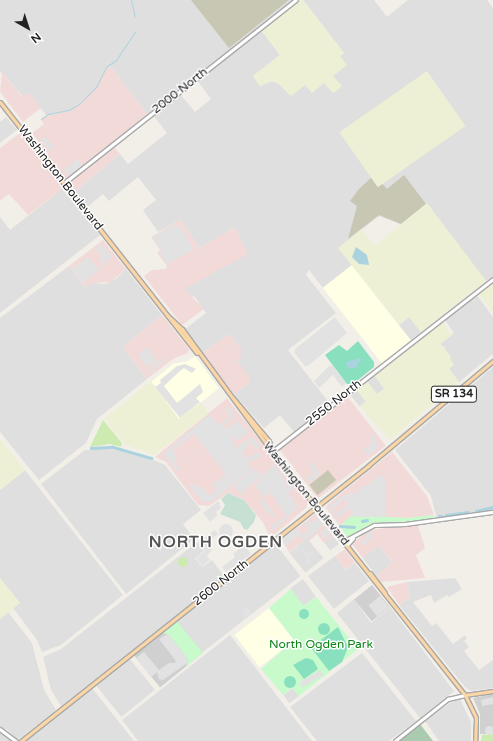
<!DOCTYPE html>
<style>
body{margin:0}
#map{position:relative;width:493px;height:741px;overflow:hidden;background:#f2efe9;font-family:"Varela Round",sans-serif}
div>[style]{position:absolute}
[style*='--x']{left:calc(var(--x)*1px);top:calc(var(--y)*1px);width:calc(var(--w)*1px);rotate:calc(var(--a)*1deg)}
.residential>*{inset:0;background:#e0dfdf;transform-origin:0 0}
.commercial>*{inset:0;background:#f2dad9;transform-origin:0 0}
.education>*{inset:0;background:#ffffe5;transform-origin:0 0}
.religious>*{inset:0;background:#d0d0d0;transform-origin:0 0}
.construction>*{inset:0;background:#c7c7b4;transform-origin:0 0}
.farmland>*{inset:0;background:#eef0d5;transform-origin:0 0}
.grass>*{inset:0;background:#cdebb0}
.round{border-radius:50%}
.wetland>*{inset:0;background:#c6e0d4}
.cemetery>*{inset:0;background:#aacbaf}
.park>*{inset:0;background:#c8facc}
.pitch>*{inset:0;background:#88e0be}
.parking>*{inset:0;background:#e2e2e2;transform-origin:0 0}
.water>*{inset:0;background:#aad3df}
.stream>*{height:1px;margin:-0.5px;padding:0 0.5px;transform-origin:0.5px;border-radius:0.5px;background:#aad3df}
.canal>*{height:2.5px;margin:-1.25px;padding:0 1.25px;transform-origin:1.25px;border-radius:1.25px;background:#aad3df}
.roads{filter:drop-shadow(1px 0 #a9a9a9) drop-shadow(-1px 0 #a9a9a9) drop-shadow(0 1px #a9a9a9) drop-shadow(0 -1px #a9a9a9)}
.minor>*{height:2.5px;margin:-1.25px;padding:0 1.25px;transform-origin:1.25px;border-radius:1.25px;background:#fff}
.major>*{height:3px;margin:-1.5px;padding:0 1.5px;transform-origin:1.5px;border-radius:1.5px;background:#fcd6a4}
span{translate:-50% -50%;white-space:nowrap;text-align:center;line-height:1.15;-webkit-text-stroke:3px #fff;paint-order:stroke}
.shield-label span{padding:1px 3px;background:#fff;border:1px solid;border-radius:3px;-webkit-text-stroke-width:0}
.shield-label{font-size:11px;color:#222;font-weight:700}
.street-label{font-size:12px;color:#222}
.park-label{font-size:12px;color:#0c8416}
.district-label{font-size:16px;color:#555;font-weight:700;letter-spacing:1px}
.north{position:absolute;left:8px;top:8px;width:40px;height:40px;-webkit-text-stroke:3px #fff;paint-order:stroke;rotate:141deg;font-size:11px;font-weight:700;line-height:16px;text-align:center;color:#222}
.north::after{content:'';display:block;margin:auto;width:14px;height:18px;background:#222;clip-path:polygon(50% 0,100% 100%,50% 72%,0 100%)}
</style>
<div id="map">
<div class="residential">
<i style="clip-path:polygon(0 0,293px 0,147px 114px,110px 66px,103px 73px,99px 85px,72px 110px,47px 116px,29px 94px,22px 96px,2px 72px,0 73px)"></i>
<i style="clip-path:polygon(303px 0,374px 0,387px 17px,408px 0,487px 0,493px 8px,493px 276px,486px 281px,427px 204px,400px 224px,379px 216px,339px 248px,352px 265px,323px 288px,309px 270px,306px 275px,336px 313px,288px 350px,330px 404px,294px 432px,280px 415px,264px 428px,234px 394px,249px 383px,248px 378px,237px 360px,241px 350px,229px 334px,202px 353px,184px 330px,206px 313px,194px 296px,191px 298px,184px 289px,235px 227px,200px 248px,180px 220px,158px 232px,143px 210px,156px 200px,138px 177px,109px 201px,103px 194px,85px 209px,73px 193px,120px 154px,128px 164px,167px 133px,153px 115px,180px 94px,195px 112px,211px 99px,197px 80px,261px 30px,280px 55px,253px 76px,260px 86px,272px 81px,281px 85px,290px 95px,344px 53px)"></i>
<i style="clip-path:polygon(6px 117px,17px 130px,0 143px,0 122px)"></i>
<i style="clip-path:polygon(62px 189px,100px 235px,0 313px,0 217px,10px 230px)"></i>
<i style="clip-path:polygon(69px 266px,85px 287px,92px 283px,105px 284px,116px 279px,126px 269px,162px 315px,123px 347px,147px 379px,97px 419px,86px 443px,39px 480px,0 432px,0 318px)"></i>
<i style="clip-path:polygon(476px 294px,493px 317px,493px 354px,459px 382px,449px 369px,449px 358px,445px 348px,440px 344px,454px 333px,444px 319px)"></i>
<i style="left:409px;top:317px;width:19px;height:13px;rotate:51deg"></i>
<i style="clip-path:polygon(493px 367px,493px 510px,437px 519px,431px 496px,395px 450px)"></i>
<i style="clip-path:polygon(374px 374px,384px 389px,377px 394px,366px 380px)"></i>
<i style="left:356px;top:389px;width:16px;height:8px;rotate:52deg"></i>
<i style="clip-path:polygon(107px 448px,151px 459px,165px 465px,201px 510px,183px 524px,194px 539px,126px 594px,41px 484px,85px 450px)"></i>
<i style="clip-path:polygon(25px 470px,123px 595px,61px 645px,42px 652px,37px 640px,13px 608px,20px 603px,0 578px,0 490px)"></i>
<i style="left:333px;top:536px;width:10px;height:11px;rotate:53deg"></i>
<i style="left:307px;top:538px;width:26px;height:23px;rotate:51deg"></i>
<i style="clip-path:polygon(197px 542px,204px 551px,195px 558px,202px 567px,212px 560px,225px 577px,61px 706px,51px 690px,43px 657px,61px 649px)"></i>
<i style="left:274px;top:542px;width:43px;height:125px;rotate:52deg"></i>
<i style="left:379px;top:545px;width:23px;height:21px;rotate:52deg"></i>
<i style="clip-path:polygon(335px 556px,346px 570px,355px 563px,369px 581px,334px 609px,308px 576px)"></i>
<i style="clip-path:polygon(455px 578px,462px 589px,449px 597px,447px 595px,434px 603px,431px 595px,413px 602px,432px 626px,436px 623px,453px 644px,465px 635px,467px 639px,464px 641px,469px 647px,464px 651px,479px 670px,493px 660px,493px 688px,471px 691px,465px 687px,399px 605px,410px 597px,407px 582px)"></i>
<i style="left:303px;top:579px;width:22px;height:16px;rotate:54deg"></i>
<i style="clip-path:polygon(354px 599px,371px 623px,390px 607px,454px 691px,420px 718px,337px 613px)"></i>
<i style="clip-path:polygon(8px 612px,32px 643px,44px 690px,56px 710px,17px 740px,8px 730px,0 727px,0 619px)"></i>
<i style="clip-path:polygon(230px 635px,312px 741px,138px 741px,122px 720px)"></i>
<i style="clip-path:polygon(362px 653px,416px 721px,389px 741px,317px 741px,290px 707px)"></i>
<i style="left:129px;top:658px;width:41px;height:43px;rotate:51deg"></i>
<i style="clip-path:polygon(92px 688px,134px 741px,24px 741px,59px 714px)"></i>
<i style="left:293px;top:688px;width:10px;height:12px;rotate:53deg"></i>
<i style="clip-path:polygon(460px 699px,471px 722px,471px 741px,439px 741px,425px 721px,450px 703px)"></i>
<i style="clip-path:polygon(0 731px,7px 734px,13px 741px,0 741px)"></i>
</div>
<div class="commercial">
<i style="clip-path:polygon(110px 66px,147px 114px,111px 143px,120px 154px,73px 193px,63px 181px,59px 185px,62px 189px,28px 215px,9px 194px,0 201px,0 148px,20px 133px,41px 159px,48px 154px,32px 133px,44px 124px,41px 120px,47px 116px,72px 110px,98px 85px,103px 73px)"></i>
<i style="clip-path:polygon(2px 72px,21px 96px,29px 93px,41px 108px,23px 122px,0 92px)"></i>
<i style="clip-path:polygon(180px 220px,200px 248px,235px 227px,248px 254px,184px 289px,204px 309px,182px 325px,144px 276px,152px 270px,166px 269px,167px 266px,157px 253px,160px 250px,151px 237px)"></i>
<i style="clip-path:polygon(103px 240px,126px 269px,111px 282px,92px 283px,85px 287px,69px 266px)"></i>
<i style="clip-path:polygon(162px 315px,189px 349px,188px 353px,173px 359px,147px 379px,123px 347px)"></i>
<i style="clip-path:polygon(229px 334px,242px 350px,239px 353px,242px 357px,237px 361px,249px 376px,249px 383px,234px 394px,202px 353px)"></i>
<i style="left:347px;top:396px;width:63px;height:86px;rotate:52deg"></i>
<i style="clip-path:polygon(227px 398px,308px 502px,306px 508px,270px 538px,263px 522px,243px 499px,228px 493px,209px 506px,198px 505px,166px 462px,155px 457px)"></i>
<i style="clip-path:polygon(392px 452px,427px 496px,434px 515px,407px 518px,352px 516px,340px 526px,326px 508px,327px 505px)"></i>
<i style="clip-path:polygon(315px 514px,333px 536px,324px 543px,317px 534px,309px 541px,307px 538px,289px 552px,282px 540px)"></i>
<i style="clip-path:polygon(418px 525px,425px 548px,416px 555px,425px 578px,381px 582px,377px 576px,393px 562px,379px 545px,363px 558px,352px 544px,369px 530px)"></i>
<i style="left:345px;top:549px;width:17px;height:12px;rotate:54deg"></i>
<i style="clip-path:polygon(407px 582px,410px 597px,399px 605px,387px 587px)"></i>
</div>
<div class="education">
<i style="left:352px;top:265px;width:96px;height:37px;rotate:52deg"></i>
<i style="clip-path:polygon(195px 356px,219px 388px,179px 420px,151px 382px,173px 364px,188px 361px)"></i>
<i style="left:269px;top:608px;width:41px;height:44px;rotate:52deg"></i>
</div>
<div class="religious">
<i style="left:372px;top:585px;width:28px;height:23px;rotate:51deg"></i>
<i style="left:177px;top:621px;width:41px;height:55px;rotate:51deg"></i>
<i style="clip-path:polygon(493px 694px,493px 734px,480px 734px,480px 714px,473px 698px)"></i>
</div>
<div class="construction">
<i style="clip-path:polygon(191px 0,289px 0,229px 48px)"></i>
<i style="clip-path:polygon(374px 175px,387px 189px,404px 175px,426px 204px,401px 224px,379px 215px,348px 239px,357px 206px,350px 201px,359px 189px)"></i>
<i style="left:328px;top:470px;width:13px;height:24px;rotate:51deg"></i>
</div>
<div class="farmland">
<i style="clip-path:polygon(300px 0,303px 0,344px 53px,340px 56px,347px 65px,333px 76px,342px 86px,333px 93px,324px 83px,312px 93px,305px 85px,291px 96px,278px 83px,272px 81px,260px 86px,253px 76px,280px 55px,261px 30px)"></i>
<i style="left:427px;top:71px;width:67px;height:107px;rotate:55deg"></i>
<i style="clip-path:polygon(427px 203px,486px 281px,421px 332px,409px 317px,399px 325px,338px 248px,362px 229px,375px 246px)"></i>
<i style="clip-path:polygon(493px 282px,493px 313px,478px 293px)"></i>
<i style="clip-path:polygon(442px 321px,452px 335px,440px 344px,451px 356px,450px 358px,454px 365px,449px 369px,459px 382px,390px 440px,360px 407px,366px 402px,356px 389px,366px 380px,377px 394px,384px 389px,374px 374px)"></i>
<i style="clip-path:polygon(151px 381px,179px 419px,201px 402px,209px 413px,154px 455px,126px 445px,104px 419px)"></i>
<i style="clip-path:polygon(0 439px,25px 470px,0 490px)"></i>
<i style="clip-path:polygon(0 578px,20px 603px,0 619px)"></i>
</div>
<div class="grass">
<i style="clip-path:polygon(103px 420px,122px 443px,121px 447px,110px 444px,90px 447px)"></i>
<i class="round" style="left:178px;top:557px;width:10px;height:10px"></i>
<i style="clip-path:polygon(493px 734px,493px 741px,481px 741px,482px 735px)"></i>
</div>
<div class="wetland">
<i style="clip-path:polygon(228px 493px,244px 500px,256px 515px,254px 522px,247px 530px,244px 529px,240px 522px,220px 514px,225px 505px,221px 499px)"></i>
</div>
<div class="cemetery">
<i style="clip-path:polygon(420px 724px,433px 741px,399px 741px)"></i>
</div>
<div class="park">
<i style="clip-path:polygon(352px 515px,407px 518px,434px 515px,435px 520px,374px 523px,348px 538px,340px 526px)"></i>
<i style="clip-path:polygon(291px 589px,304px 606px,316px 597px,358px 649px,299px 696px,292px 688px,283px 695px,261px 669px,294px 640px,269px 608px)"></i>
<i style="clip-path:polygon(177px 621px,203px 653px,186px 666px,188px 659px,168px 634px,161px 633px)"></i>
</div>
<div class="pitch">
<i style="clip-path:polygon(358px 341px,374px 362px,374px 367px,353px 384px,347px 384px,325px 355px,339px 345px,347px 351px)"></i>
<i class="round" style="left:299px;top:609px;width:10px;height:10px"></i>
<i class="round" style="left:318px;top:623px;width:12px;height:12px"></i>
<i style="clip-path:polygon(338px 627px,347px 645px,347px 650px,342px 662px,329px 671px,312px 649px,313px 646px)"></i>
<i style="clip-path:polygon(306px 658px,313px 660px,318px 669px,304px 679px,293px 665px)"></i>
<i class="round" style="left:284px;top:676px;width:12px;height:12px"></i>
</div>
<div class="parking">
<i style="clip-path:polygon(45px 137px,54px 146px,50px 151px,41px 140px)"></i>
<i style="left:77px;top:159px;width:8px;height:17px;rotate:50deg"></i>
<i style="clip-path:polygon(178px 224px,194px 249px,167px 264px,159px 252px,162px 251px,152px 237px,173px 225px,176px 228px)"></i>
<i style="clip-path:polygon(102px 245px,112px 257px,103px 264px,99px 260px,102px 257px,96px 249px)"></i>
<i style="clip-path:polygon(88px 257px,98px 269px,113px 259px,83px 283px,72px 269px)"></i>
<i style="clip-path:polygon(335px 317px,347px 333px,308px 366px,305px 366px,294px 352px,295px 349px)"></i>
<i style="clip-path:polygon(148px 347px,158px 363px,163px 359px,164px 361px,149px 373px,148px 371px,156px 364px,154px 362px,147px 367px,138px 355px)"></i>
<i style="clip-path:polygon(185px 364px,196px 369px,192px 373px,184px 368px,180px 371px,164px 386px,177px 403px,200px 384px,203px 392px,196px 398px,200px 402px,180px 418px,155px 387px,161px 383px,160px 380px,177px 366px)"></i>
<i style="clip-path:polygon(329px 366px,333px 366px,346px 383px,342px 387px,333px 375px,319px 388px,314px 381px)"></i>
<i style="clip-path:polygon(229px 407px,235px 415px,223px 427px,227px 429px,237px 421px,249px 432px,237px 441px,233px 435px,231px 438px,236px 448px,252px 437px,260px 446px,256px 449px,251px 442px,242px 452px,247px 458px,260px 452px,263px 456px,250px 461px,248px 464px,251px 470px,212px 501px,203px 502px,189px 485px,192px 483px,196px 487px,199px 485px,210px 496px,216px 489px,212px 484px,226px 475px,194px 434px,173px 450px,177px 457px,174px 460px,180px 469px,177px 471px,163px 454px,210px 414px,217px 424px,222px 423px,230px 417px,225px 408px)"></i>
<i style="clip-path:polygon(373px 435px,379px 446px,368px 456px,363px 450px,373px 442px,369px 437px)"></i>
<i style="clip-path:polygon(311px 462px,320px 473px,311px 483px,306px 477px,314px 473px,308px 464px)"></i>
<i style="clip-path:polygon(275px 465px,287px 484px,282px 489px,289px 484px,293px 488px,288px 493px,298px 508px,274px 530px,271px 526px,286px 516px,271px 492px,264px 497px,255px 485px,261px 480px,260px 478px,243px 491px,243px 495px,233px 486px,255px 468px,261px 476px)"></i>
<i style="clip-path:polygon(evenodd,380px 475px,386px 479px,385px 517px,353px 517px,352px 507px,337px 518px,329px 507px,341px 497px,351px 493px,357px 494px,360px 488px,363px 485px,365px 487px,380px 475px,345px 499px,349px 504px,336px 513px,333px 509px,345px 499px)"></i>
<i style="clip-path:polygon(262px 498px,276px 516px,272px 516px,263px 507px,259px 500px)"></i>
<i style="clip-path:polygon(217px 502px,219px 502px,221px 508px,216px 512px,218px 515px,210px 522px,203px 513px)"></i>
<i style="clip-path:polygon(318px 518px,323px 524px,308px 540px,306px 538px,303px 540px,299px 535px,286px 545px,282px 540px,296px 529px,304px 535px,309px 530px,304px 524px,308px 520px,311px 523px)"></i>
<i class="round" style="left:219px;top:524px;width:14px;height:14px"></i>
<i class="round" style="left:320.5px;top:528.5px;width:9px;height:9px"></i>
<i style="clip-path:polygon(215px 530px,218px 534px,207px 543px,212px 550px,207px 556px,210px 560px,202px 566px,196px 558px,205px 551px,198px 543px)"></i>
<i style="clip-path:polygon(369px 530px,373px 539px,363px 545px,361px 542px,367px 537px,365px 532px)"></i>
<i style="clip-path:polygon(244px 545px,251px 554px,226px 572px,222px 567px,235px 557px,233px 554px)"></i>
<i style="clip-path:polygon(299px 545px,309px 553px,313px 550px,315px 553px,309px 559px,312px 562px,308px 565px,301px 549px,294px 554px,292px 551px)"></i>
<i style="left:380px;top:596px;width:14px;height:15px;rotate:51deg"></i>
<i style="clip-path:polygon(247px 607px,252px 613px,243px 620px,242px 618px,245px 615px,242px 611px)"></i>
<i style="clip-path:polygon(168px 634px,188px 659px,187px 663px,163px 680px,159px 679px,157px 672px,151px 677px,136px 658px,144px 652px,159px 670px,169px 663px,174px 663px,176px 661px,159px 639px)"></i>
<i style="left:320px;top:670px;width:6px;height:24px;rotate:59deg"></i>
<i style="clip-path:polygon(493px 697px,493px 704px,482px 706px,481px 700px)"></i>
<i class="round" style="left:484.5px;top:725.5px;width:9px;height:9px"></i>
</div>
<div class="water">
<i style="clip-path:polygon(356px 247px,367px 255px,369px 265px,359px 264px,352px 257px)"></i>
<i style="clip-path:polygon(360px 358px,361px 362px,357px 363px,360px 371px,357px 367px,348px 369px,346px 362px)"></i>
</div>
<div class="stream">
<i style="--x:131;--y:0;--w:17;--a:77"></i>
<i style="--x:41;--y:119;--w:9;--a:-36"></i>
<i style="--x:48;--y:114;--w:21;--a:-11"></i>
<i style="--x:69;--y:110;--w:12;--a:-31"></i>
<i style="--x:79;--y:104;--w:24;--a:-45"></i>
<i style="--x:96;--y:87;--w:22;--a:-63"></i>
<i style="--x:106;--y:67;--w:12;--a:-35"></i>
<i style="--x:116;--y:60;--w:34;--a:-56"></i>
</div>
<div class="canal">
<i style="--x:91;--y:448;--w:22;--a:-3"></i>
<i style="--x:113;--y:447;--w:40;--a:16"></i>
<i style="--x:476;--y:511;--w:17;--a:-13"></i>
<i style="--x:446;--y:515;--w:22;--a:-8"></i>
<i style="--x:439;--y:516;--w:3;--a:0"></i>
<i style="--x:362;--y:521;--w:5;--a:-11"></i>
<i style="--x:340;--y:526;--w:14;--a:4"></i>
</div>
<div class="roads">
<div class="minor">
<i style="--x:64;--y:183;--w:295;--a:-38.3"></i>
<i style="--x:273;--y:451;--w:279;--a:-38"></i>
<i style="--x:344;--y:541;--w:34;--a:-28"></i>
<i style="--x:374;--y:525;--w:31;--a:-2"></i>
<i style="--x:405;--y:524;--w:89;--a:-7.8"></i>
<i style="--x:347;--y:545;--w:9;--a:-49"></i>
<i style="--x:0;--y:729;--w:20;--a:37"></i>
<i style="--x:395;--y:741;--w:68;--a:-38.4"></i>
<i style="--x:448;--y:699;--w:17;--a:-13"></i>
</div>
<div class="major">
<i style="--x:0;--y:102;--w:319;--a:51.9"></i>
<i style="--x:167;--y:315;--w:21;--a:43"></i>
<i style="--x:182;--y:329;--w:149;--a:53.7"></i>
<i style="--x:270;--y:449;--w:314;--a:51.6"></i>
<i style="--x:465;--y:695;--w:25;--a:64"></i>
<i style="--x:476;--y:718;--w:23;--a:92"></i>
<i style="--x:233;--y:398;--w:56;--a:50.1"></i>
<i style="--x:269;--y:441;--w:11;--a:68"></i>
<i style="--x:370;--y:573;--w:25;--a:53"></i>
<i style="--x:465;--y:695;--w:28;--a:-8"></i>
<i style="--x:21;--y:741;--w:444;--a:-38.4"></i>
<i style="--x:369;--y:465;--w:162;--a:-40"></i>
</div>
</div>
<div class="shield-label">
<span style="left:454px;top:394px">SR 134</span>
</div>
<div class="street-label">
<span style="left:180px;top:91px;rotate:-38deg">2000 North</span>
<span style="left:60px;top:178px;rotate:52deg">Washington Boulevard</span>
<span style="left:334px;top:403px;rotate:-38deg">2550 North</span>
<span style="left:306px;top:494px;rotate:51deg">Washington Boulevard</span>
<span style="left:221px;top:583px;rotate:-38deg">2600 North</span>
</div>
<div class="park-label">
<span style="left:321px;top:645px">North Ogden Park</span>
</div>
<div class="district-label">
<span style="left:216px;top:542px">NORTH OGDEN</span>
</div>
<div class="north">N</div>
</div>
